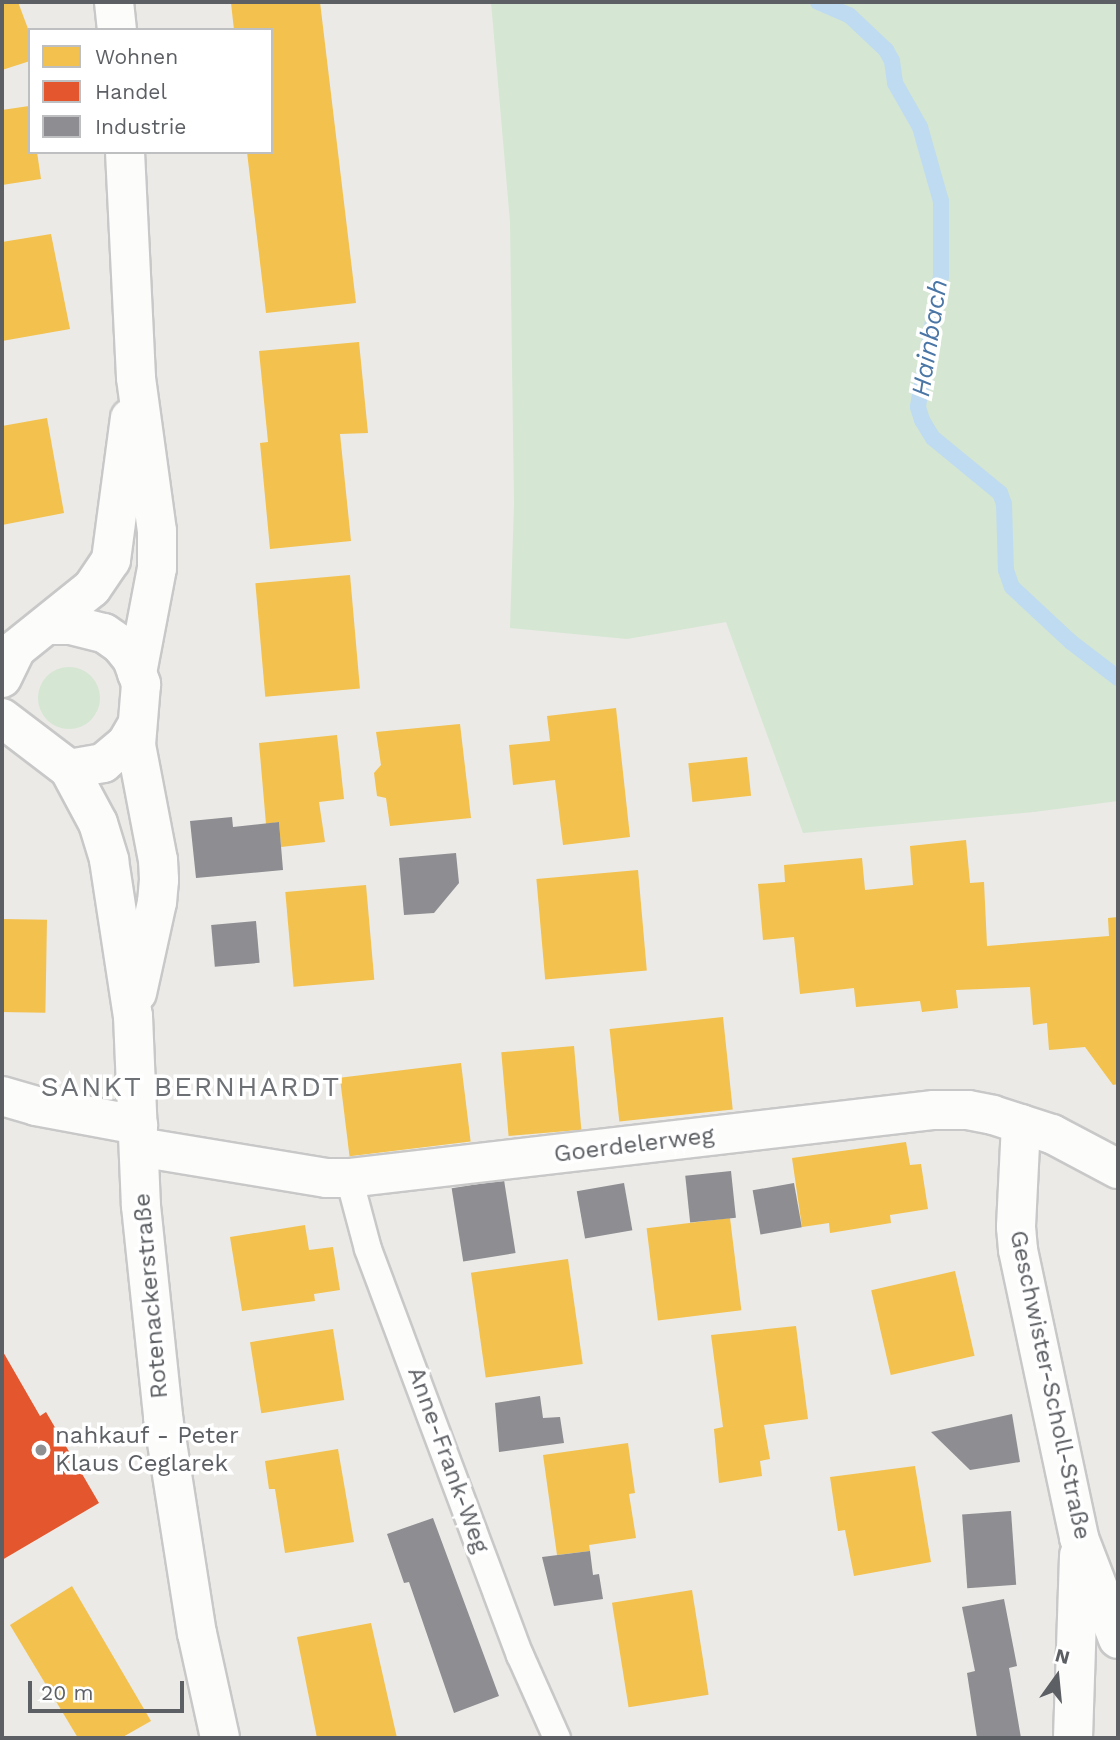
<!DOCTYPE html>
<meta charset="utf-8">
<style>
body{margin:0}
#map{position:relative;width:1120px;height:1740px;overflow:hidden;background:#ebeae6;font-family:"Work Sans",sans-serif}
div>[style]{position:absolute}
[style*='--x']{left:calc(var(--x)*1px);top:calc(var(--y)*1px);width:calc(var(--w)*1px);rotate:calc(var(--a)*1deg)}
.green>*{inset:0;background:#d5e6d3}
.round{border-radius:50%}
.homes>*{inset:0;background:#f2c14e;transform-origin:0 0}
.shops>*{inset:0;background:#e4572e}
.industry>*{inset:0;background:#8d8d92;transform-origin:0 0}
.stream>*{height:16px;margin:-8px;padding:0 8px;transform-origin:8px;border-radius:8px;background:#bedbf1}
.roads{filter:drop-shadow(2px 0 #c8c8c8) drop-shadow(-2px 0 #c8c8c8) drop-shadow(0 2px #c8c8c8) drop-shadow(0 -2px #c8c8c8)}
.lane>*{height:26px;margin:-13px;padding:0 13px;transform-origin:13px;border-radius:13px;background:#fcfcfb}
.street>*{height:38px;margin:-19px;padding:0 19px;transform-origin:19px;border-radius:19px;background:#fcfcfb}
.secondary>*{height:38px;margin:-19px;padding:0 19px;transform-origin:19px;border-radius:19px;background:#fcfcfb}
.dots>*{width:19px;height:19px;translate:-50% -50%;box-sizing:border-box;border:4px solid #fff;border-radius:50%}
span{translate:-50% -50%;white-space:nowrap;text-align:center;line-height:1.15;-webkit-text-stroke:7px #fff;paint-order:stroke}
.street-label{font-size:24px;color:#5c5f63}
.poi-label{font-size:24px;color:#5c5f63}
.left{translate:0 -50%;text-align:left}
.water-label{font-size:26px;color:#4a76a6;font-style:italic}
.quarter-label{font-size:28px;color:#6d7175;letter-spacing:2px}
.frame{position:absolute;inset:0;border:4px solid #5c5f63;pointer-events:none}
.legend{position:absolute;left:28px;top:28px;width:245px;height:126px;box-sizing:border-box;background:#fff;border:2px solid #bebfc1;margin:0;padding:9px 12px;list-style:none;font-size:21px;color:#5c5f63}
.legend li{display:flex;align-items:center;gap:14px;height:35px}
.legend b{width:35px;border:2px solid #bebfc1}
.north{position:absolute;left:1022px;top:1642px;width:70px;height:70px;-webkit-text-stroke:5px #fff;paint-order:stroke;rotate:15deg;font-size:19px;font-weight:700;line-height:28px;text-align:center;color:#5c5f63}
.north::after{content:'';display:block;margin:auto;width:24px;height:32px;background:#5c5f63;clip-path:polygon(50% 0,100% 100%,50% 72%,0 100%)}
.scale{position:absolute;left:28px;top:1681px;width:156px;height:32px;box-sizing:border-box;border:4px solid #5c5f63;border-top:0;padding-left:9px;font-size:21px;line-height:24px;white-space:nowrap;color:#5c5f63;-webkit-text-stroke:5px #fff;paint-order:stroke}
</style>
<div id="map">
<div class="green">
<i style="clip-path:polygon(491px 2px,1118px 2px,1118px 801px,1034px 812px,803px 833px,726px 622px,627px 639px,510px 628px,514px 504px,510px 222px)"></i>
<i class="round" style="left:38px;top:667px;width:62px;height:62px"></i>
</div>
<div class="homes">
<i style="clip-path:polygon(2px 2px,18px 2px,30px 34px,30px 61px,2px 70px)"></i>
<i style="clip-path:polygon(240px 2px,320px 2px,356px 303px,266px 313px,247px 152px,271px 152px,271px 30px,234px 30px,231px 3px)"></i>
<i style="clip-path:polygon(29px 106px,30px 152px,37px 152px,41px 179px,2px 185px,2px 110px)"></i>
<i style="clip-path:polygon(51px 234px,70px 329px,2px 341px,2px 242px)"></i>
<i style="clip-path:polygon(359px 342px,368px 433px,340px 434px,351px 541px,270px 549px,260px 443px,268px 442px,259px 351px)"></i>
<i style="clip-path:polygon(47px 418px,64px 513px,2px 525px,2px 426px)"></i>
<i style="left:350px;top:575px;width:114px;height:95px;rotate:85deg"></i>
<i style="clip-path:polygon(616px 708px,630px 837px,563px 845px,555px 780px,513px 785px,509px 745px,550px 741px,547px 716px)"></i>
<i style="clip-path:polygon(460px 724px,471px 818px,390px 826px,386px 798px,377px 796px,374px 773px,381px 765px,376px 732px)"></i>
<i style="clip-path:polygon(337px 735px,344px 799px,319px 802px,325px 842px,281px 847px,279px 822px,266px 824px,259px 743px)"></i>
<i style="left:747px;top:757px;width:39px;height:59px;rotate:84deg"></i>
<i style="clip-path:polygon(966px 840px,970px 883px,984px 882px,987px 946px,1109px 936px,1108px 918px,1118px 917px,1118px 1084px,1113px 1085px,1085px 1047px,1049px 1050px,1047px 1023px,1033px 1025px,1030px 987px,956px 990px,958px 1008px,922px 1012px,920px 1001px,856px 1007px,854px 988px,800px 994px,794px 937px,763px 940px,758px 884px,785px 882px,784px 865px,862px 858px,865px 890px,913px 885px,910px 846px)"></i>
<i style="left:638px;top:870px;width:101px;height:102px;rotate:85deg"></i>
<i style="left:366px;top:885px;width:95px;height:81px;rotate:85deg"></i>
<i style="left:2px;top:919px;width:45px;height:93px;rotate:1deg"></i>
<i style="left:723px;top:1017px;width:93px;height:114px;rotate:84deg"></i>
<i style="left:574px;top:1046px;width:84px;height:73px;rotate:85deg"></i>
<i style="left:461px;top:1063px;width:79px;height:122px;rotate:83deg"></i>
<i style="clip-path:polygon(906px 1142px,910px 1165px,921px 1164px,928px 1209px,890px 1215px,891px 1223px,830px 1233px,829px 1223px,802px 1227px,792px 1158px)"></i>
<i style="left:730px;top:1218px;width:93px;height:84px;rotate:83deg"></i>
<i style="clip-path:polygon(305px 1225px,309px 1250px,333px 1247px,340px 1290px,314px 1294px,315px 1301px,242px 1311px,230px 1237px)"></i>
<i style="left:568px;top:1259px;width:106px;height:98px;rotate:82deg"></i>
<i style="left:955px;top:1271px;width:87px;height:86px;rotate:77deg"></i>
<i style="clip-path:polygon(796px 1326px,808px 1419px,764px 1425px,770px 1459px,760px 1461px,762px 1476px,719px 1483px,714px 1429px,723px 1427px,711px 1335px)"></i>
<i style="left:333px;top:1329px;width:72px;height:84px;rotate:81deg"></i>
<i style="clip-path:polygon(628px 1443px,635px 1493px,629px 1494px,636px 1538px,589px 1545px,590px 1551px,557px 1555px,543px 1455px)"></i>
<i style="clip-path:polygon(338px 1449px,354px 1542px,285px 1553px,275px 1489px,269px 1489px,265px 1461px)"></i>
<i style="clip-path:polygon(915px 1466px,931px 1562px,854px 1576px,845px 1530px,838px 1531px,830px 1477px)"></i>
<i style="clip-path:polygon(72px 1586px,151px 1721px,121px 1738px,78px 1738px,10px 1625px)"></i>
<i style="left:692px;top:1590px;width:106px;height:81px;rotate:81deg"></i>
<i style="clip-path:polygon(371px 1623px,397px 1738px,317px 1738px,297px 1637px)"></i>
</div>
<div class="shops">
<i style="clip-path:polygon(2px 1350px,40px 1416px,46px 1412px,99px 1503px,2px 1560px)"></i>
</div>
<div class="industry">
<i style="clip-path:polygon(232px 817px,233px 827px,279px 822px,283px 870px,196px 878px,190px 821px)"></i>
<i style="clip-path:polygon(456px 853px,459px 883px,434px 913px,404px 915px,399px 858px)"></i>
<i style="left:256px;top:921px;width:42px;height:45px;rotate:85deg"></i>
<i style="left:731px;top:1171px;width:47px;height:46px;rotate:84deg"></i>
<i style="left:504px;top:1180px;width:74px;height:53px;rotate:81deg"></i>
<i style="left:624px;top:1183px;width:48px;height:48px;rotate:80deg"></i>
<i style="left:794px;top:1183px;width:45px;height:42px;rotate:80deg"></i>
<i style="clip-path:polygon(540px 1396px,543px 1418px,560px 1417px,564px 1443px,499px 1452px,495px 1403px)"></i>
<i style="clip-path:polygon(1012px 1414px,1020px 1462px,970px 1470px,931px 1432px)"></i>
<i style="left:1011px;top:1511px;width:74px;height:49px;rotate:86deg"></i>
<i style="clip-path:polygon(433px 1518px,499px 1696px,454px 1713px,409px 1582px,404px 1583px,387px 1534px)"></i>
<i style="clip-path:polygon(590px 1551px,593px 1575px,599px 1574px,603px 1599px,554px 1606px,542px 1557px)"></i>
<i style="clip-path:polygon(1004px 1599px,1017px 1666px,1009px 1668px,1021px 1738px,977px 1738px,967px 1673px,975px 1671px,962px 1607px)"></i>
</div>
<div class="stream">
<i style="--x:818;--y:2;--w:34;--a:23"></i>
<i style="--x:849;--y:15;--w:51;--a:43.4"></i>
<i style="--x:886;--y:50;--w:13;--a:61"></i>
<i style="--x:892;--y:61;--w:22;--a:82"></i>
<i style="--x:895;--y:83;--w:51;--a:60.4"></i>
<i style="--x:920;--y:127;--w:77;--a:74.2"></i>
<i style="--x:941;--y:201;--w:75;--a:90"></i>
<i style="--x:941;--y:276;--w:133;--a:100"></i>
<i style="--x:918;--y:407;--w:14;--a:73"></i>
<i style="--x:922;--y:420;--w:21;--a:59"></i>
<i style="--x:933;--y:438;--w:87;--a:39.4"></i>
<i style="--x:1000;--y:493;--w:12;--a:70"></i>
<i style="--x:1004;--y:504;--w:66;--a:88.3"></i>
<i style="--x:1006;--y:570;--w:18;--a:71"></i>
<i style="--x:1012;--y:587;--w:81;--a:43"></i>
<i style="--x:1071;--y:642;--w:59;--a:37.5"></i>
</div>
<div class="roads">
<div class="lane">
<i style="--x:349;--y:1178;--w:73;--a:75"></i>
<i style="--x:368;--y:1249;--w:434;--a:69.5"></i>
<i style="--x:520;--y:1655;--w:91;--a:66"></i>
</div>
<div class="street">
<i style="--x:2;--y:1096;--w:35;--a:16"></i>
<i style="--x:36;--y:1106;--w:104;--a:10.6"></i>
<i style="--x:1021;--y:1124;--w:103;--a:92.8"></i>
<i style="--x:1016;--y:1227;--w:23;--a:85"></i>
<i style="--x:1018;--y:1250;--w:294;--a:78"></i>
<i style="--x:1079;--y:1538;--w:108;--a:68.9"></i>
<i style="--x:139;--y:1147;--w:190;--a:9.4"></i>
<i style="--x:326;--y:1178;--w:23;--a:0"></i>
<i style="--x:349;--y:1178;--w:589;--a:-6.63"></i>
<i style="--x:934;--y:1110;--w:34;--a:0"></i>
<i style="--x:968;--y:1110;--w:25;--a:11"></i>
<i style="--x:993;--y:1115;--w:62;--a:17.9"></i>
<i style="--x:1052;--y:1134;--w:75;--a:27.9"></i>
<i style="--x:1073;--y:1738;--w:183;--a:-88.1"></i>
</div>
<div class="secondary">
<i style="--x:114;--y:2;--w:28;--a:84"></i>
<i style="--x:125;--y:152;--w:226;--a:87.2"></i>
<i style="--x:136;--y:378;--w:154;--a:82.2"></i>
<i style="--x:157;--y:531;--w:37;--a:90"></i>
<i style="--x:157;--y:568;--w:107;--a:100.8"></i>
<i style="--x:49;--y:625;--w:22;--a:0"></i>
<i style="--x:71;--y:625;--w:34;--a:14"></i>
<i style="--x:104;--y:633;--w:19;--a:35"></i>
<i style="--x:120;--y:644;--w:19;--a:51"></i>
<i style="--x:132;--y:659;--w:27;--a:70"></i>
<i style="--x:141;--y:684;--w:61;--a:94.7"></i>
<i style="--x:136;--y:745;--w:117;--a:79.2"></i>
<i style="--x:158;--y:860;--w:20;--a:87"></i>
<i style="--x:159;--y:880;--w:22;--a:95"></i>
<i style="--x:157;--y:902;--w:93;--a:102.4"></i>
<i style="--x:2;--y:678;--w:32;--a:-64"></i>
<i style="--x:16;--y:649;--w:97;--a:-38.8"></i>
<i style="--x:92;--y:588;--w:34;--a:-56"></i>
<i style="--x:111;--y:560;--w:143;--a:-82.4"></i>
<i style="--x:2;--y:718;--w:84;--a:37.3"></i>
<i style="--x:69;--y:769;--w:61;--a:61.8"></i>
<i style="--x:98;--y:823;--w:39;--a:73"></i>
<i style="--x:109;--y:860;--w:158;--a:81.3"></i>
<i style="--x:133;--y:1016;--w:190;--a:87.6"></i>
<i style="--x:141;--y:1206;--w:212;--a:84"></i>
<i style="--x:163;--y:1417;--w:219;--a:81.1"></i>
<i style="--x:197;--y:1633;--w:107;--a:77.6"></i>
<i style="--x:69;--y:769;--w:35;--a:-10"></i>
<i style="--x:103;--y:763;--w:30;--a:-40"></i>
<i style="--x:126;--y:744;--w:20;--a:-60"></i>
</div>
</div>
<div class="dots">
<i style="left:41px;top:1450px;background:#8e9091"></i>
</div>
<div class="street-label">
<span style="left:634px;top:1145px;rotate:-7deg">Goerdelerweg</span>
<span style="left:151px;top:1296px;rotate:-95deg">Rotenackerstraße</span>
<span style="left:1050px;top:1385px;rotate:78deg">Geschwister-Scholl-Straße</span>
<span style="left:448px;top:1460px;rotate:70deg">Anne-Frank-Weg</span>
</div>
<div class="poi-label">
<span class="left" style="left:55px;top:1450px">nahkauf - Peter<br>Klaus Ceglarek</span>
</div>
<div class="water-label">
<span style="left:930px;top:338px;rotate:-81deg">Hainbach</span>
</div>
<div class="quarter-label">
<span style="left:191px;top:1087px">SANKT BERNHARDT</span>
</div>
<div class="frame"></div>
<ul class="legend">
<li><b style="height:19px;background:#f2c14e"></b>Wohnen</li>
<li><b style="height:19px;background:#e4572e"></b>Handel</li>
<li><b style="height:19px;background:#8d8d92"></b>Industrie</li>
</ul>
<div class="north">N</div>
<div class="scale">20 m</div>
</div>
